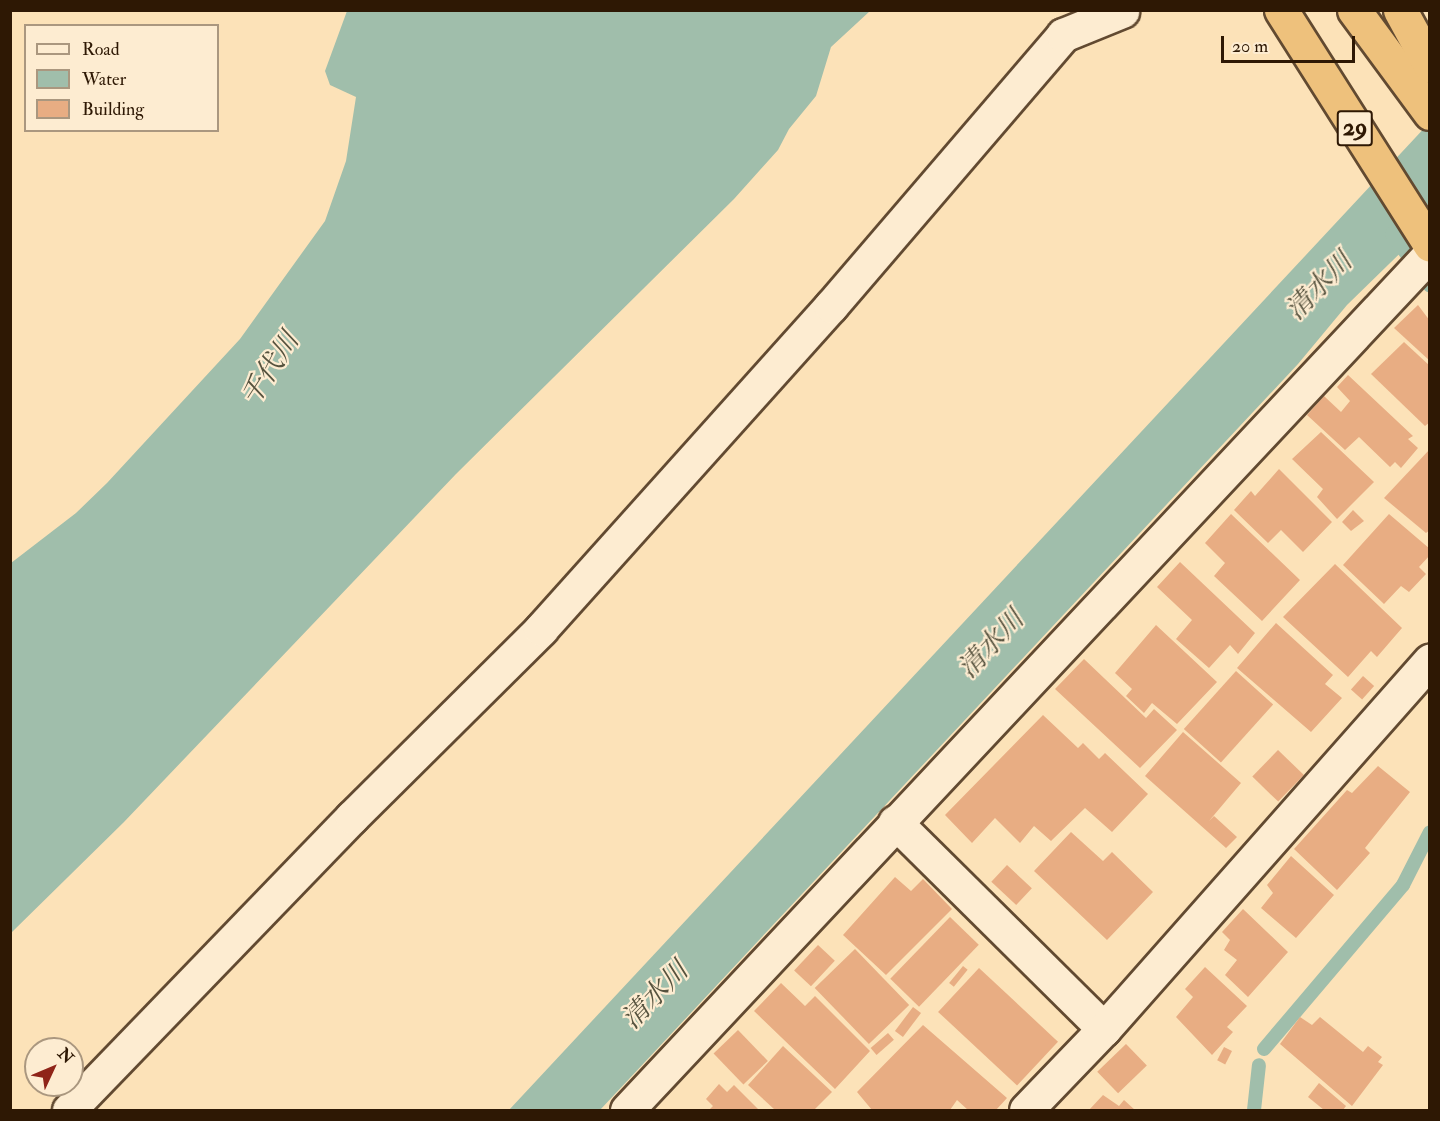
<!DOCTYPE html>
<meta charset="utf-8">
<style>
body{margin:0}
#map{position:relative;width:1440px;height:1121px;overflow:hidden;background:#fce2b8;font-family:"IM FELL Double Pica","Noto Serif JP",serif}
div>[style]{position:absolute}
[style*='--x']{left:calc(var(--x)*1px);top:calc(var(--y)*1px);width:calc(var(--w)*1px);rotate:calc(var(--a)*1deg)}
.water>*{inset:0;background:#a0beab}
.stream>*{height:14px;margin:-7px;padding:0 7px;transform-origin:7px;border-radius:7px;background:#a0beab}
.building>*{inset:0;background:#e8ad83;transform-origin:0 0}
.roads{filter:drop-shadow(2px 0 #624a31) drop-shadow(-2px 0 #624a31) drop-shadow(0 2px #624a31) drop-shadow(0 -2px #624a31)}
.minor>*{height:33px;margin:-16.5px;padding:0 16.5px;transform-origin:16.5px;border-radius:16.5px;background:#fdecd1}
.trunk>*{height:33px;margin:-16.5px;padding:0 16.5px;transform-origin:16.5px;border-radius:16.5px;background:#eec17c}
span{translate:-50% -50%;white-space:nowrap;text-align:center;line-height:1.15;-webkit-text-stroke:4.5px #fdecd1;paint-order:stroke}
.shield-label span{padding:2px 4px;background:#fdecd1;border:2px solid;border-radius:4px;-webkit-text-stroke-width:0}
.shield-label{font-size:24px;color:#2e1804;font-weight:700}
.water-label{font-size:27px;color:#56523e;font-style:italic}
.frame{position:absolute;inset:0;border:12px solid #2e1804;pointer-events:none}
.legend{position:absolute;left:24px;top:24px;width:195px;height:108px;box-sizing:border-box;background:#fdecd1;border:2px solid #aa977f;margin:0;padding:8px 10px;list-style:none;font-size:18px;color:#2e1804}
.legend li{display:flex;align-items:center;gap:12px;height:30px}
.legend b{width:30px;border:2px solid #aa977f}
.north{position:absolute;left:24px;top:1037px;width:60px;height:60px;box-sizing:border-box;background:#fdecd1;border:2px solid #aa977f;border-radius:50%;rotate:46deg;font-size:16px;font-weight:700;line-height:24px;text-align:center;color:#2e1804}
.north::after{content:'';display:block;margin:auto;width:21px;height:27px;background:#8f2418;clip-path:polygon(50% 0,100% 100%,50% 72%,0 100%)}
.scale{position:absolute;left:1221px;top:36px;width:134px;height:27px;box-sizing:border-box;border:3px solid #2e1804;border-top:0;padding-left:8px;font-size:18px;line-height:21px;white-space:nowrap;color:#2e1804;-webkit-text-stroke:4px #fdecd1;paint-order:stroke}
</style>
<div id="map">
<div class="water">
<i style="clip-path:polygon(347px 11px,870px 11px,831px 47px,816px 96px,789px 129px,778px 150px,734px 199px,456px 474px,124px 822px,11px 933px,11px 563px,76px 513px,107px 483px,240px 339px,325px 221px,346px 161px,356px 97px,330px 85px,325px 71px)"></i>
<i style="clip-path:polygon(1429px 123px,1429px 225px,1347px 305px,1298px 364px,600px 1110px,509px 1110px)"></i>
</div>
<div class="stream">
<i style="--x:1392;--y:234;--w:64;--a:53.8"></i>
<i style="--x:1264;--y:1049;--w:215;--a:-49.7"></i>
<i style="--x:1403;--y:885;--w:59;--a:-63"></i>
<i style="--x:1254;--y:1110;--w:45;--a:-83.7"></i>
</div>
<div class="building">
<i style="clip-path:polygon(1418px 305px,1430px 321px,1430px 361px,1394px 328px)"></i>
<i style="clip-path:polygon(1404px 342px,1430px 366px,1430px 422px,1425px 426px,1371px 374px)"></i>
<i style="clip-path:polygon(1348px 375px,1413px 436px,1408px 439px,1418px 448px,1401px 468px,1395px 462px,1390px 467px,1359px 437px,1345px 450px,1307px 415px,1324px 396px,1341px 412px,1350px 401px,1337px 387px)"></i>
<i style="clip-path:polygon(1321px 432px,1374px 482px,1337px 519px,1317px 497px,1323px 489px,1292px 459px)"></i>
<i style="clip-path:polygon(1430px 449px,1430px 530px,1426px 533px,1384px 498px)"></i>
<i style="clip-path:polygon(1279px 469px,1332px 522px,1303px 552px,1281px 530px,1268px 543px,1234px 510px,1251px 491px,1255px 496px)"></i>
<i style="clip-path:polygon(1353px 510px,1364px 521px,1351px 531px,1342px 522px)"></i>
<i style="clip-path:polygon(1231px 514px,1300px 580px,1262px 621px,1214px 576px,1225px 563px,1205px 543px)"></i>
<i style="clip-path:polygon(1389px 514px,1430px 549px,1430px 555px,1419px 567px,1426px 574px,1409px 592px,1401px 586px,1384px 604px,1343px 565px)"></i>
<i style="clip-path:polygon(1180px 562px,1255px 633px,1238px 654px,1230px 645px,1209px 668px,1176px 639px,1192px 620px,1157px 587px)"></i>
<i style="clip-path:polygon(1335px 564px,1402px 628px,1377px 657px,1371px 651px,1348px 677px,1283px 617px)"></i>
<i style="clip-path:polygon(1276px 623px,1333px 675px,1325px 684px,1342px 698px,1311px 732px,1237px 668px)"></i>
<i style="clip-path:polygon(1156px 625px,1217px 682px,1177px 724px,1152px 703px,1144px 713px,1126px 696px,1132px 689px,1115px 673px)"></i>
<i style="clip-path:polygon(1084px 659px,1146px 718px,1154px 709px,1177px 730px,1140px 768px,1055px 689px)"></i>
<i style="left:1236px;top:671px;width:50px;height:78px;rotate:42deg"></i>
<i style="left:1363px;top:676px;width:15px;height:18px;rotate:42deg"></i>
<i style="clip-path:polygon(1043px 715px,1078px 748px,1083px 743px,1099px 759px,1105px 753px,1148px 794px,1112px 832px,1085px 808px,1051px 841px,1034px 826px,1020px 843px,995px 818px,972px 843px,945px 815px)"></i>
<i style="clip-path:polygon(1183px 732px,1241px 783px,1209px 821px,1214px 816px,1237px 837px,1226px 848px,1145px 776px)"></i>
<i style="left:1278px;top:750px;width:36px;height:37px;rotate:44deg"></i>
<i style="clip-path:polygon(1378px 766px,1410px 792px,1365px 848px,1370px 853px,1337px 890px,1294px 849px,1347px 790px,1352px 793px)"></i>
<i style="clip-path:polygon(1071px 832px,1103px 861px,1112px 852px,1153px 892px,1107px 940px,1034px 871px)"></i>
<i style="clip-path:polygon(1291px 856px,1334px 895px,1296px 938px,1261px 908px,1273px 893px,1267px 885px)"></i>
<i style="left:1007px;top:865px;width:34px;height:23px;rotate:43deg"></i>
<i style="clip-path:polygon(895px 877px,911px 891px,923px 879px,952px 909px,886px 975px,843px 935px)"></i>
<i style="clip-path:polygon(1243px 909px,1288px 952px,1248px 997px,1225px 975px,1237px 960px,1224px 950px,1230px 940px,1222px 932px)"></i>
<i style="left:950px;top:917px;width:40px;height:86px;rotate:44deg"></i>
<i style="left:818px;top:945px;width:23px;height:35px;rotate:43deg"></i>
<i style="left:855px;top:949px;width:78px;height:56px;rotate:46deg"></i>
<i style="left:963px;top:966px;width:6px;height:22px;rotate:39deg"></i>
<i style="clip-path:polygon(1205px 967px,1247px 1006px,1227px 1027px,1233px 1032px,1212px 1055px,1176px 1017px,1193px 997px,1185px 989px)"></i>
<i style="left:979px;top:968px;width:108px;height:60px;rotate:43deg"></i>
<i style="clip-path:polygon(781px 983px,805px 1006px,815px 996px,870px 1051px,835px 1089px,754px 1011px)"></i>
<i style="left:913px;top:1007px;width:10px;height:30px;rotate:37deg"></i>
<i style="clip-path:polygon(1300px 1017px,1312px 1025px,1320px 1017px,1363px 1052px,1368px 1046px,1382px 1057px,1378px 1062px,1383px 1065px,1352px 1106px,1280px 1044px)"></i>
<i style="clip-path:polygon(923px 1025px,1007px 1098px,996px 1110px,968px 1110px,957px 1100px,950px 1110px,872px 1110px,857px 1092px)"></i>
<i style="left:738px;top:1030px;width:43px;height:34px;rotate:46deg"></i>
<i style="left:888px;top:1033px;width:9px;height:23px;rotate:49deg"></i>
<i style="left:1126px;top:1044px;width:30px;height:40px;rotate:46deg"></i>
<i style="clip-path:polygon(783px 1046px,832px 1092px,814px 1110px,775px 1110px,748px 1085px)"></i>
<i style="left:1224px;top:1047px;width:9px;height:15px;rotate:27deg"></i>
<i style="clip-path:polygon(1319px 1083px,1346px 1106px,1343px 1110px,1324px 1110px,1308px 1097px)"></i>
<i style="clip-path:polygon(719px 1084px,727px 1092px,734px 1085px,759px 1110px,709px 1110px,713px 1106px,706px 1099px)"></i>
<i style="clip-path:polygon(1103px 1095px,1119px 1106px,1124px 1100px,1135px 1110px,1089px 1110px)"></i>
</div>
<div class="roads">
<div class="minor">
<i style="--x:895;--y:822;--w:294;--a:44.7"></i>
<i style="--x:69;--y:1110;--w:407;--a:-46"></i>
<i style="--x:352;--y:817;--w:267;--a:-44.8"></i>
<i style="--x:541;--y:629;--w:434;--a:-48.1"></i>
<i style="--x:831;--y:306;--w:357;--a:-49.4"></i>
<i style="--x:1063;--y:35;--w:64;--a:-22.1"></i>
<i style="--x:627;--y:1110;--w:1174;--a:-46.83"></i>
<i style="--x:1026;--y:1110;--w:112;--a:-46.1"></i>
<i style="--x:1104;--y:1029;--w:492;--a:-48.5"></i>
</div>
<div class="trunk">
<i style="--x:1281;--y:10;--w:278;--a:57.6"></i>
<i style="--x:1354;--y:10;--w:128;--a:53.6"></i>
<i style="--x:1400;--y:10;--w:63;--a:61.4"></i>
</div>
</div>
<div class="shield-label">
<span style="left:1355px;top:128px">29</span>
</div>
<div class="water-label">
<span style="left:1319px;top:286px;rotate:-46deg">清水川</span>
<span style="left:270px;top:369px;rotate:-57deg">千代川</span>
<span style="left:991px;top:644px;rotate:-47deg">清水川</span>
<span style="left:655px;top:995px;rotate:-46deg">清水川</span>
</div>
<div class="frame"></div>
<ul class="legend">
<li><b style="height:8px;background:#fdecd1"></b>Road</li>
<li><b style="height:16px;background:#a0beab"></b>Water</li>
<li><b style="height:16px;background:#e8ad83"></b>Building</li>
</ul>
<div class="north">N</div>
<div class="scale">20 m</div>
</div>
